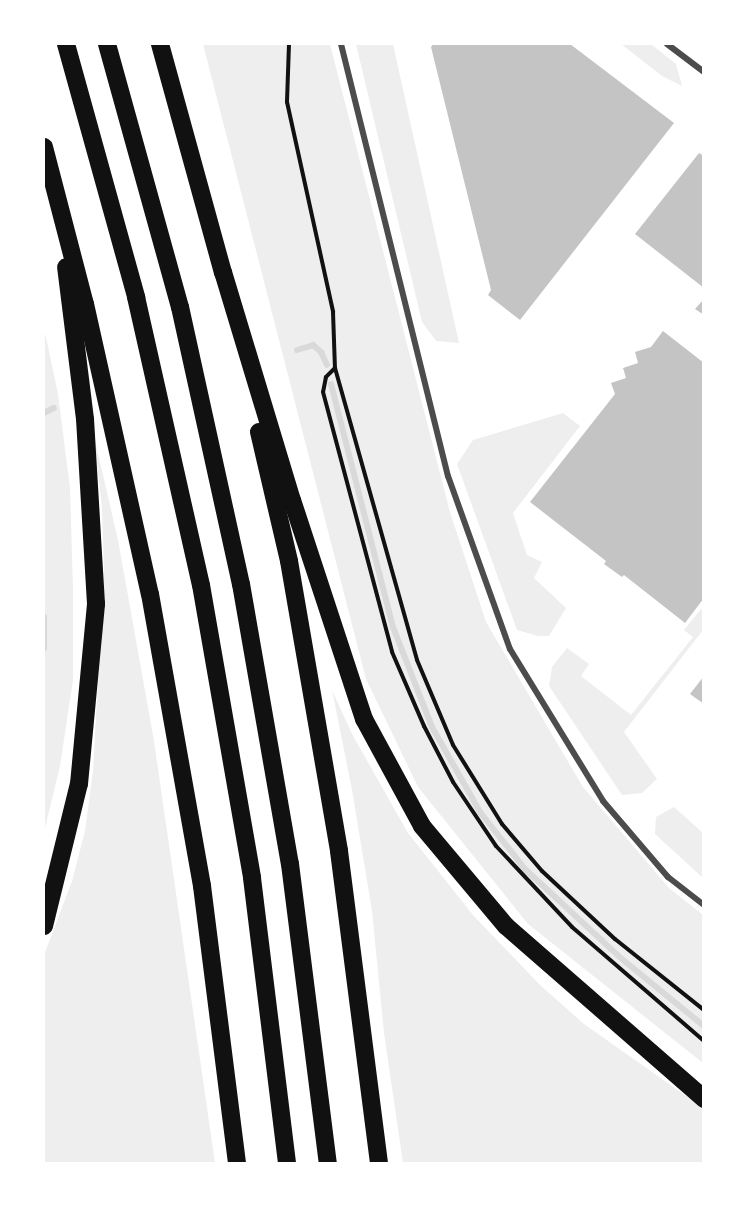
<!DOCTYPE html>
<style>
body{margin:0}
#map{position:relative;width:747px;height:1207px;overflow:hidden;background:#fff;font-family:"Sofia Sans Condensed",sans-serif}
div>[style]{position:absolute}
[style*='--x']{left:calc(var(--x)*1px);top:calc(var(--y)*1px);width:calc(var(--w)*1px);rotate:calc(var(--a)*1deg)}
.green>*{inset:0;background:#eee}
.stream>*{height:6px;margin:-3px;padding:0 3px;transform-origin:3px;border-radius:3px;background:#d9d9d9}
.building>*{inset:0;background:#c4c4c4}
.path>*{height:4px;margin:-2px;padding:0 2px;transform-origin:2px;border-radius:2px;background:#111}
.minor>*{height:6px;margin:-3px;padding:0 3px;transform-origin:3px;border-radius:3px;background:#4c4c4c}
.motorway>*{height:18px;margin:-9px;padding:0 9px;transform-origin:9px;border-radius:9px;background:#111}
span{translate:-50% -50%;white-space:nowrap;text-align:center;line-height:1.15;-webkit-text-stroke:4.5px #fff;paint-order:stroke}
.frame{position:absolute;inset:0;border:45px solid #fff;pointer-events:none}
</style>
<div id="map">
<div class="green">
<i style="clip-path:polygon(203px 44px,330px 44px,450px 512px,486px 622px,583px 787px,669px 888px,703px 915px,703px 1063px,528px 924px,418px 787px,366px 679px)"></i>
<i style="clip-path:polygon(356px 44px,393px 44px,459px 343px,436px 341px,422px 322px)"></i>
<i style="clip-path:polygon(621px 44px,651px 44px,676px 64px,682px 86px,662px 76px)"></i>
<i style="clip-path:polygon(44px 328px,58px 394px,70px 488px,73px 589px,73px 680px,60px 766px,44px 832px)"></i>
<i style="clip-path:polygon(563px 413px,580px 426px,513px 513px,527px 555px,542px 562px,534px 578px,566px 608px,549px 636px,538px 636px,517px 630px,457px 464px,473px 440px)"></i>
<i style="clip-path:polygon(94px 436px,118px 540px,154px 741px,215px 1163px,44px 1163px,44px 955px,72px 881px,85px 831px,93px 771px,104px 572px,102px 508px)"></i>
<i style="clip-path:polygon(701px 609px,703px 611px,703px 630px,624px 732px,657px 779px,642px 793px,622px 795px,549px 686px,552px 667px,567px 648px,589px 664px,581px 676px,631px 715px,693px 637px,684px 630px)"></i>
<i style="clip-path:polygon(332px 690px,352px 734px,408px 833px,473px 915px,540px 985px,584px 1024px,703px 1108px,703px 1163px,403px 1163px,384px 1033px,372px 911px,352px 790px)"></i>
<i style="clip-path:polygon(674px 807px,703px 833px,703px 878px,655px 834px,656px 817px)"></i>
</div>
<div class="stream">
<i style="--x:297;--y:350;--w:17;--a:-17"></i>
<i style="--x:313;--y:345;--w:11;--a:41"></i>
<i style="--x:321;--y:352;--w:14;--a:65"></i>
<i style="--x:331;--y:384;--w:251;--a:75.7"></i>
<i style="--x:393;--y:627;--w:107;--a:68.7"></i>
<i style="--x:432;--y:727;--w:98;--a:60.5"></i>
<i style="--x:480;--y:812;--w:73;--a:51.7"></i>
<i style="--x:525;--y:869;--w:132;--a:42.9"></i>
<i style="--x:622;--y:959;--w:106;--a:39.3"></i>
<i style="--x:44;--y:413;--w:11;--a:-27"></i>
<i style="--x:44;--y:617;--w:31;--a:90"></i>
</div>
<div class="building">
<i style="clip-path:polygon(433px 44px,570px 44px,674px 123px,520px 320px,488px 295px,491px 290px,431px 47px)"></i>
<i style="clip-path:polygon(699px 153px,704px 156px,704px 288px,635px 234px)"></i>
<i style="clip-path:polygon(704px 299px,704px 315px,695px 309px)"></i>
<i style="clip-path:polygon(663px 331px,704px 363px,704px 598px,685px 623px,624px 575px,622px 577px,604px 564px,606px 561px,530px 502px,615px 394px,611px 383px,626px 378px,623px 368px,638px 363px,635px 352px,651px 347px)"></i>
<i style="clip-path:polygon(704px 676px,704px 704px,690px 694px)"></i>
</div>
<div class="path">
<i style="--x:289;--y:44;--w:58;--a:92"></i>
<i style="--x:287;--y:102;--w:215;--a:77.6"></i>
<i style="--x:333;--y:312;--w:56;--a:88"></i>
<i style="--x:335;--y:368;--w:13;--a:135"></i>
<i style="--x:326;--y:377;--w:15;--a:101"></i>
<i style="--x:323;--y:392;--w:269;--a:75.1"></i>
<i style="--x:392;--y:652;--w:81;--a:66.6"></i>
<i style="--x:424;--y:726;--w:63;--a:62.6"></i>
<i style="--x:453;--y:782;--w:77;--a:56.1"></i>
<i style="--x:496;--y:846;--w:111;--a:46.8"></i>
<i style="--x:572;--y:927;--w:174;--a:40.8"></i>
<i style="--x:335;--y:368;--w:303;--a:74.3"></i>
<i style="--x:417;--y:660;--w:92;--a:67"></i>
<i style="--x:453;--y:745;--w:93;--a:58.2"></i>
<i style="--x:502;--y:824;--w:62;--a:49.6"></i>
<i style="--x:542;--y:871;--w:100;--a:43"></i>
<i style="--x:615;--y:939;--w:114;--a:38.6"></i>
</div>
<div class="minor">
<i style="--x:341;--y:44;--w:445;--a:76.1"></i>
<i style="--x:448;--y:476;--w:184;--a:70.3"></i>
<i style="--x:510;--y:649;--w:178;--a:58.5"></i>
<i style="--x:603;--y:801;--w:100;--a:49.5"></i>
<i style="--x:668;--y:877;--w:46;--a:37.9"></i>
<i style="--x:667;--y:44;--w:46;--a:37.1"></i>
</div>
<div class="motorway">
<i style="--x:66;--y:44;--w:263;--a:74.5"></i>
<i style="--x:136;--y:297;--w:295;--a:77.3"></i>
<i style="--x:201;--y:585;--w:297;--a:80.1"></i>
<i style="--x:252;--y:878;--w:288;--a:83"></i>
<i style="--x:107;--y:44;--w:273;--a:74.5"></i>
<i style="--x:180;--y:307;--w:284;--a:77.6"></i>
<i style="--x:241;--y:584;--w:284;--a:80.1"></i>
<i style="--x:290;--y:864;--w:302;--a:82.8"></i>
<i style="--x:160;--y:44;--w:237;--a:74.6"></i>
<i style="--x:223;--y:272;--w:238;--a:73.2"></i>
<i style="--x:292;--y:500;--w:231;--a:71.8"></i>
<i style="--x:364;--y:719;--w:122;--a:61.5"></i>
<i style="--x:422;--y:826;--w:131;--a:50"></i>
<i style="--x:506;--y:926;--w:263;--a:41.1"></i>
<i style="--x:44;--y:147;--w:162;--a:75.4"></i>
<i style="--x:85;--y:304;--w:297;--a:77.4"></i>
<i style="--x:150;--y:594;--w:297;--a:79.9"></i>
<i style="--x:202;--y:886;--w:280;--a:82.8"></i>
<i style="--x:259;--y:432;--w:132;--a:76.9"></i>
<i style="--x:289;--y:561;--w:294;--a:80.2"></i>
<i style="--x:339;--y:851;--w:316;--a:82.7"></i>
<i style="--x:44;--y:926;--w:146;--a:-76.2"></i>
<i style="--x:79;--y:784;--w:181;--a:-84.6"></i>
<i style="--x:96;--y:604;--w:185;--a:-93.4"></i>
<i style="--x:85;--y:419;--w:153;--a:-97.1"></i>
</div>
<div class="frame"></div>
</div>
